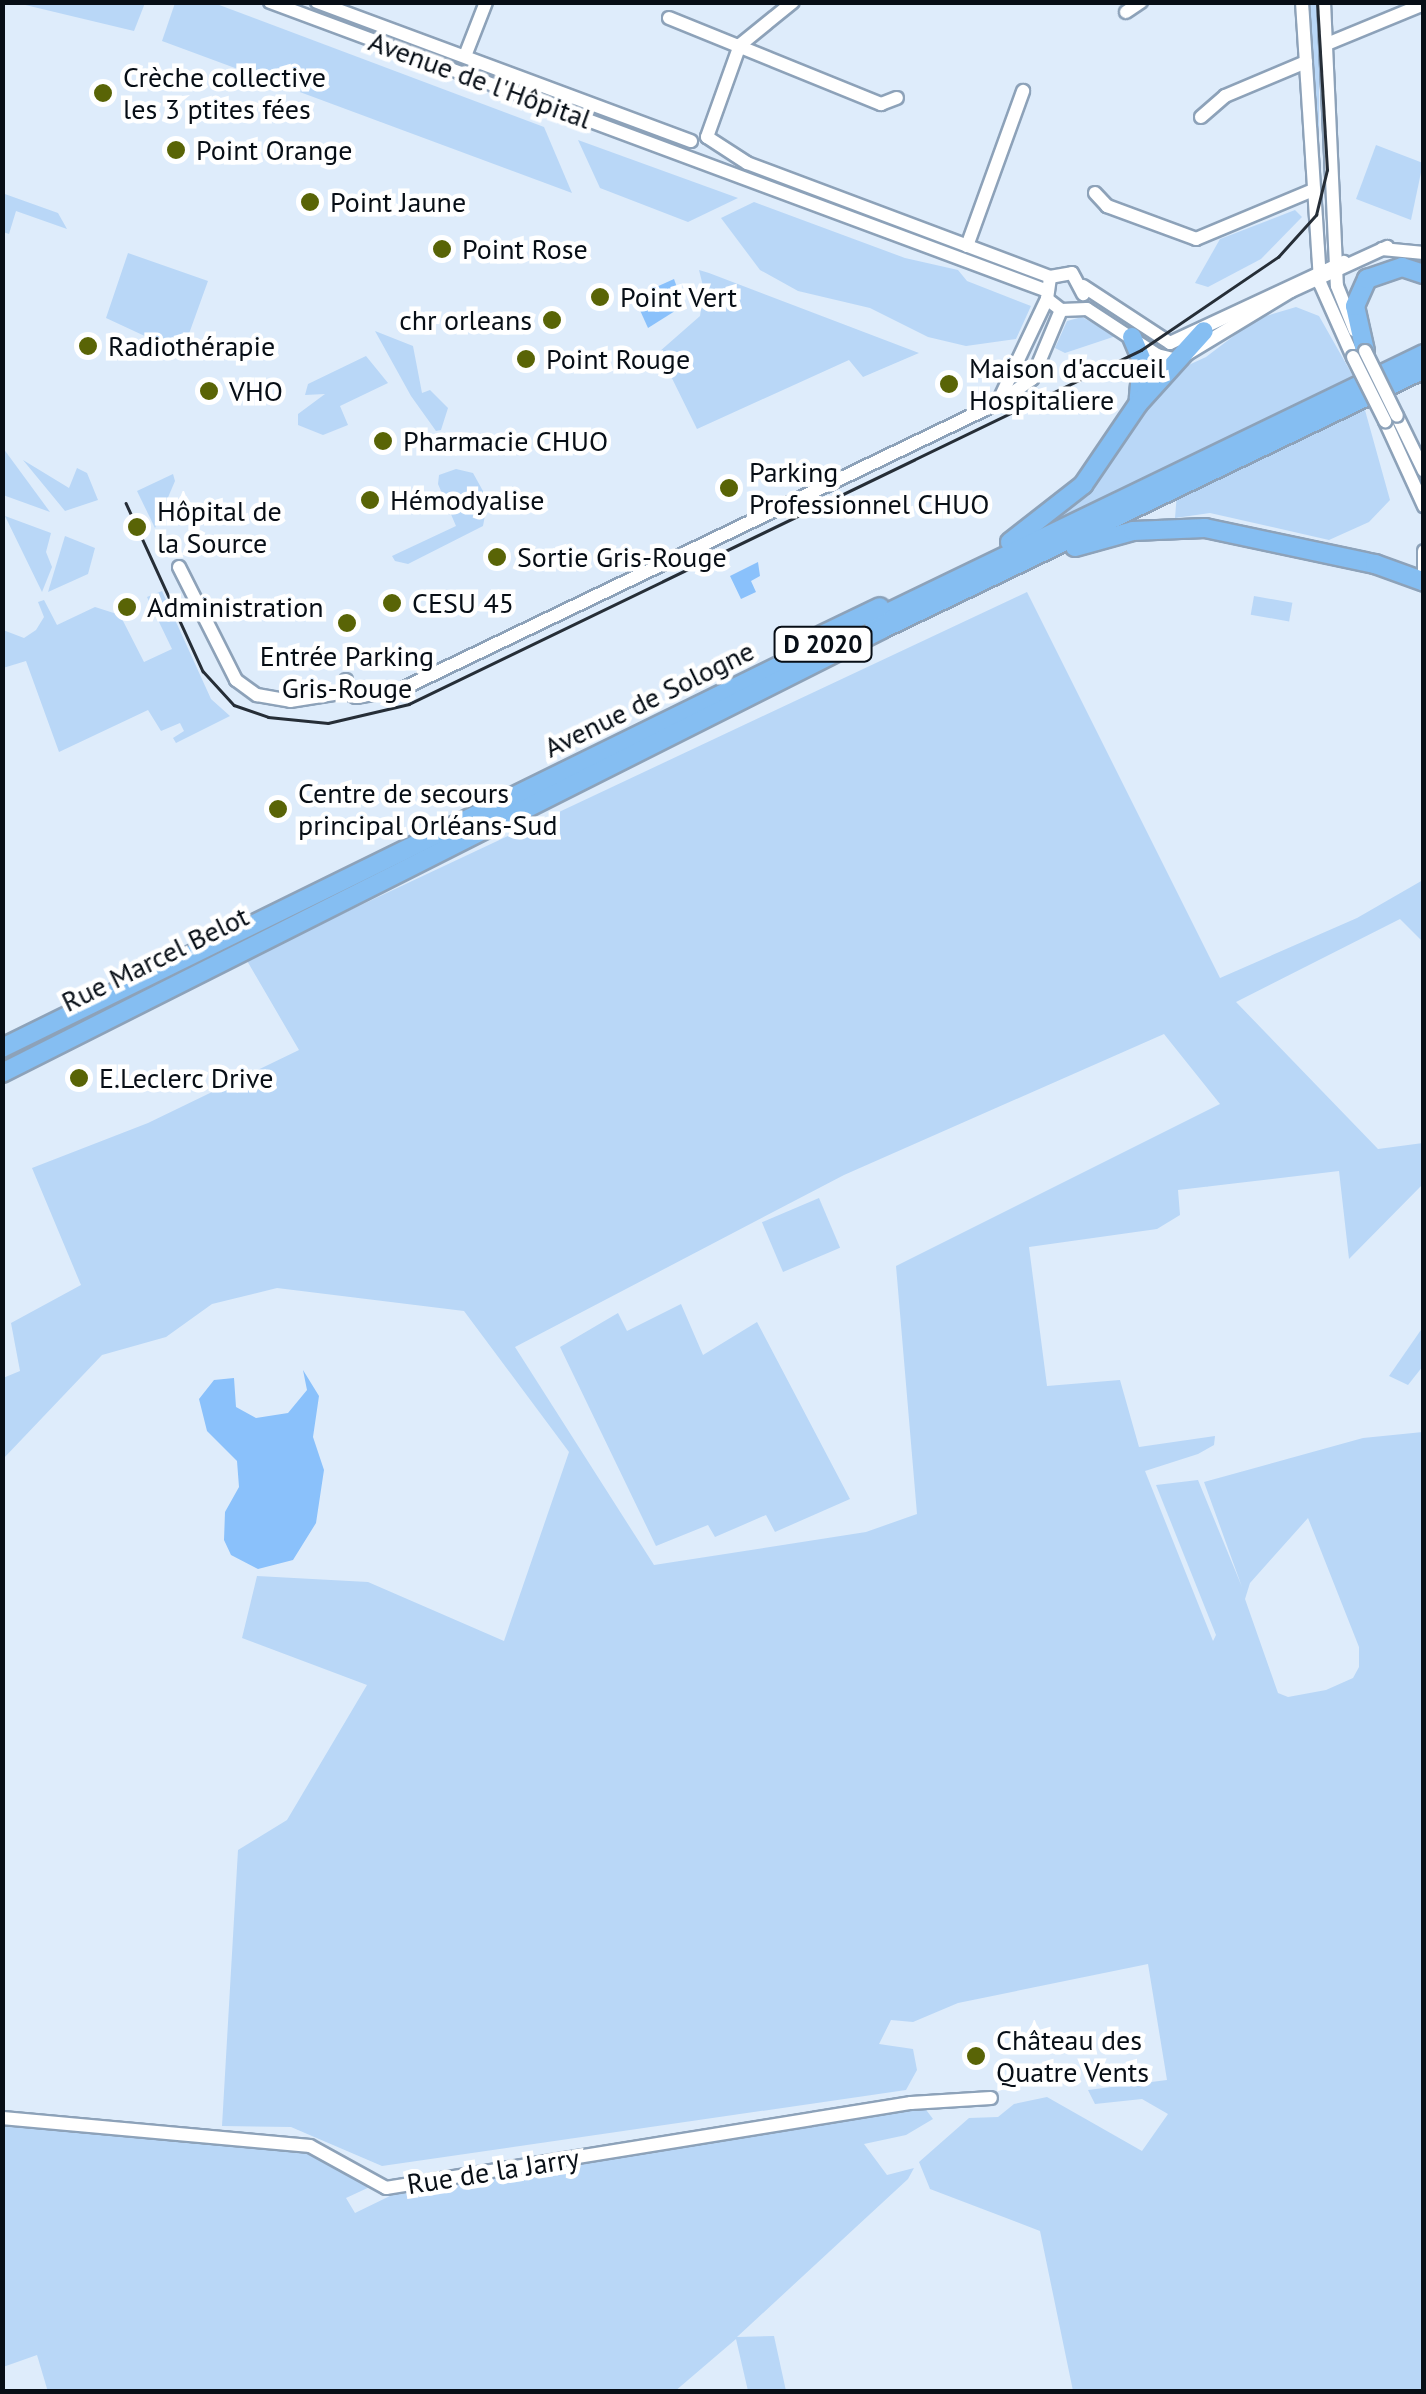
<!DOCTYPE html>
<meta charset="utf-8">
<style>
body{margin:0}
#map{position:relative;width:1426px;height:2394px;overflow:hidden;background:#deecfb;font-family:"PT Sans",sans-serif}
div>[style]{position:absolute}
[style*='--x']{left:calc(var(--x)*1px);top:calc(var(--y)*1px);width:calc(var(--w)*1px);rotate:calc(var(--a)*1deg)}
.green>*{inset:0;background:#b9d7f7;transform-origin:0 0}
.water>*{inset:0;background:#8ac1fb}
.roads{filter:drop-shadow(2px 0 #8da2b9) drop-shadow(-2px 0 #8da2b9) drop-shadow(0 2px #8da2b9) drop-shadow(0 -2px #8da2b9)}
.minor>*{height:12px;margin:-6px;padding:0 6px;transform-origin:6px;border-radius:6px;background:#fff}
.major>*{height:18px;margin:-9px;padding:0 9px;transform-origin:9px;border-radius:9px;background:#85bef2}
.tram>*{height:2.5px;margin:-1.25px;padding:0 1.25px;transform-origin:1.25px;border-radius:1.25px;background:#262e37}
.bridges{filter:drop-shadow(2px 0 #8da2b9) drop-shadow(-2px 0 #8da2b9) drop-shadow(0 2px #8da2b9) drop-shadow(0 -2px #8da2b9)}
.minor-bridge>*{height:12px;margin:-6px;padding:0 6px;transform-origin:6px;border-radius:6px;background:#fff}
.dots>*{width:28px;height:28px;translate:-50% -50%;box-sizing:border-box;border:5px solid #fff;border-radius:50%}
span{translate:-50% -50%;white-space:nowrap;text-align:center;line-height:1.15;-webkit-text-stroke:9px #fff;paint-order:stroke}
.shield-label span{padding:2px 8px;background:#fff;border:2px solid;border-radius:8px;-webkit-text-stroke-width:0}
.shield-label{font-size:25px;color:#070e16;font-weight:700}
.poi-label{font-size:28px;color:#070e16}
.left{translate:0 -50%;text-align:left}
.right{translate:-100% -50%;text-align:right}
.street-label{font-size:28px;color:#070e16}
.frame{position:absolute;inset:0;border:5px solid #070e16;pointer-events:none}
</style>
<div id="map">
<div class="green">
<i style="clip-path:polygon(17px 3px,145px 3px,134px 31px)"></i>
<i style="clip-path:polygon(175px 3px,214px 3px,544px 127px,572px 193px,162px 41px)"></i>
<i style="left:1307px;top:3px;width:12px;height:159px"></i>
<i style="clip-path:polygon(578px 140px,738px 198px,688px 222px,600px 188px)"></i>
<i style="clip-path:polygon(1376px 145px,1423px 163px,1411px 220px,1356px 199px)"></i>
<i style="clip-path:polygon(2px 193px,58px 213px,67px 229px,16px 211px,9px 234px,3px 232px)"></i>
<i style="clip-path:polygon(754px 202px,905px 258px,958px 270px,967px 281px,1031px 306px,1016px 339px,966px 346px,928px 337px,870px 308px,798px 291px,760px 270px,721px 218px)"></i>
<i style="clip-path:polygon(1295px 210px,1302px 217px,1261px 259px,1208px 287px,1195px 283px,1220px 239px)"></i>
<i style="clip-path:polygon(128px 253px,208px 281px,186px 342px,172px 337px,162px 344px,106px 318px)"></i>
<i style="clip-path:polygon(699px 270px,709px 273px,919px 353px,863px 377px,849px 360px,697px 429px,659px 352px,700px 316px,704px 290px)"></i>
<i style="clip-path:polygon(1296px 307px,1319px 316px,1353px 376px,1048px 528px,1099px 479px,1169px 374px,1206px 357px,1256px 319px)"></i>
<i style="clip-path:polygon(1082px 317px,1116px 336px,1065px 353px,1055px 348px,1067px 321px)"></i>
<i style="clip-path:polygon(375px 331px,413px 346px,422px 393px,430px 390px,448px 408px,441px 430px,436px 431px,411px 396px)"></i>
<i style="clip-path:polygon(366px 356px,388px 383px,340px 406px,348px 425px,323px 435px,298px 425px,298px 414px,325px 394px,305px 395px,308px 384px)"></i>
<i style="clip-path:polygon(1363px 403px,1390px 500px,1369px 522px,1329px 540px,1210px 513px,1175px 518px,1177px 493px)"></i>
<i style="clip-path:polygon(2px 448px,3px 448px,50px 512px,3px 495px)"></i>
<i style="clip-path:polygon(23px 460px,69px 488px,77px 468px,87px 473px,98px 500px,65px 511px)"></i>
<i style="clip-path:polygon(456px 469px,473px 473px,488px 500px,483px 526px,408px 564px,395px 561px,392px 556px,456px 526px,438px 484px,439px 475px)"></i>
<i style="clip-path:polygon(173px 474px,175px 481px,155px 528px,137px 491px)"></i>
<i style="clip-path:polygon(5px 516px,51px 533px,46px 552px,52px 567px,42px 592px)"></i>
<i style="clip-path:polygon(65px 536px,95px 548px,88px 574px,48px 592px)"></i>
<i style="clip-path:polygon(162px 591px,211px 699px,230px 716px,176px 743px,173px 738px,184px 731px,180px 723px,161px 731px,148px 710px,59px 752px,26px 661px,3px 668px,3px 630px,24px 638px,36px 630px,44px 617px,38px 602px,44px 600px,57px 625px,95px 607px,120px 615px,144px 662px,172px 649px,147px 597px)"></i>
<i style="clip-path:polygon(evenodd,1027px 592px,1220px 978px,1357px 918px,1423px 880px,1423px 942px,1400px 919px,1236px 1002px,1378px 1149px,1423px 1143px,1423px 1184px,1349px 1259px,1339px 1171px,1178px 1190px,1180px 1215px,1157px 1229px,1029px 1247px,1047px 1386px,1120px 1380px,1139px 1447px,1215px 1436px,1214px 1445px,1198px 1454px,1145px 1471px,1213px 1641px,1216px 1635px,1156px 1485px,1198px 1480px,1242px 1587px,1204px 1482px,1363px 1438px,1423px 1432px,1423px 2391px,1073px 2391px,1040px 2231px,930px 2189px,919px 2162px,969px 2118px,998px 2117px,1014px 2104px,1047px 2097px,1142px 2151px,1168px 2114px,1142px 2099px,1095px 2104px,1088px 2090px,1167px 2080px,1148px 1964px,958px 2003px,913px 2022px,891px 2020px,879px 2044px,913px 2049px,917px 2070px,906px 2090px,382px 2166px,291px 2127px,222px 2126px,238px 1850px,287px 1820px,367px 1685px,242px 1638px,257px 1576px,368px 1582px,504px 1641px,569px 1452px,464px 1311px,277px 1288px,212px 1304px,166px 1337px,102px 1355px,3px 1459px,3px 1378px,20px 1371px,11px 1323px,81px 1285px,32px 1168px,148px 1123px,299px 1050px,246px 959px,1027px 592px,1164px 1034px,1220px 1104px,896px 1266px,917px 1514px,866px 1532px,654px 1565px,515px 1347px,844px 1175px,1164px 1034px,1027px 592px,1308px 1518px,1359px 1647px,1359px 1667px,1353px 1678px,1326px 1690px,1288px 1697px,1278px 1693px,1245px 1599px,1250px 1583px,1308px 1518px)"></i>
<i style="left:1254px;top:596px;width:39px;height:19px;rotate:10deg"></i>
<i style="left:819px;top:1198px;width:54px;height:62px;rotate:67deg"></i>
<i style="clip-path:polygon(681px 1304px,703px 1355px,757px 1322px,850px 1499px,775px 1532px,766px 1515px,715px 1537px,708px 1525px,656px 1546px,560px 1347px,618px 1313px,627px 1331px)"></i>
<i style="clip-path:polygon(1423px 1327px,1423px 1366px,1408px 1385px,1389px 1376px)"></i>
<i style="clip-path:polygon(924px 2107px,933px 2119px,906px 2135px,864px 2144px,887px 2175px,914px 2168px,908px 2179px,737px 2337px,774px 2336px,786px 2391px,748px 2391px,736px 2339px,674px 2392px,48px 2392px,37px 2355px,3px 2367px,3px 2122px,308px 2149px,374px 2185px,346px 2198px,355px 2213px,392px 2195px)"></i>
</div>
<div class="water">
<i style="clip-path:polygon(674px 279px,680px 296px,675px 311px,648px 328px,634px 297px)"></i>
<i style="clip-path:polygon(758px 562px,760px 576px,751px 581px,756px 592px,741px 599px,730px 576px)"></i>
<i style="clip-path:polygon(303px 1370px,319px 1396px,313px 1437px,324px 1470px,316px 1523px,293px 1560px,258px 1569px,231px 1555px,224px 1540px,225px 1512px,239px 1487px,237px 1461px,207px 1431px,199px 1399px,214px 1380px,234px 1378px,236px 1407px,256px 1418px,288px 1413px,307px 1390px)"></i>
</div>
<div class="roads">
<div class="minor">
<i style="--x:270;--y:2;--w:827;--a:20.39"></i>
<i style="--x:317;--y:2;--w:399;--a:20.4"></i>
<i style="--x:1302;--y:2;--w:282;--a:86.3"></i>
<i style="--x:1320;--y:283;--w:81;--a:66"></i>
<i style="--x:1324;--y:2;--w:284;--a:87.4"></i>
<i style="--x:1337;--y:286;--w:48;--a:68.2"></i>
<i style="--x:1126;--y:12;--w:18;--a:-34"></i>
<i style="--x:669;--y:18;--w:229;--a:22.1"></i>
<i style="--x:881;--y:104;--w:17;--a:-21"></i>
<i style="--x:1327;--y:44;--w:105;--a:-22.4"></i>
<i style="--x:465;--y:56;--w:58;--a:-68.7"></i>
<i style="--x:1201;--y:117;--w:32;--a:-41"></i>
<i style="--x:1225;--y:96;--w:88;--a:-22.8"></i>
<i style="--x:707;--y:137;--w:48;--a:33"></i>
<i style="--x:747;--y:163;--w:324;--a:20.6"></i>
<i style="--x:707;--y:137;--w:98;--a:-70.3"></i>
<i style="--x:740;--y:45;--w:68;--a:-39.1"></i>
<i style="--x:1095;--y:193;--w:18;--a:47"></i>
<i style="--x:1107;--y:206;--w:95;--a:20.3"></i>
<i style="--x:1196;--y:239;--w:127;--a:-22.7"></i>
<i style="--x:967;--y:246;--w:165;--a:-70.1"></i>
<i style="--x:1382;--y:249;--w:42;--a:5.4"></i>
<i style="--x:1083;--y:286;--w:104;--a:33.2"></i>
<i style="--x:1170;--y:343;--w:192;--a:-25"></i>
<i style="--x:1047;--y:299;--w:18;--a:38"></i>
<i style="--x:1061;--y:310;--w:26;--a:-2"></i>
<i style="--x:1087;--y:309;--w:84;--a:33.3"></i>
<i style="--x:1157;--y:355;--w:21;--a:14"></i>
<i style="--x:1177;--y:360;--w:133;--a:-31.2"></i>
<i style="--x:1291;--y:291;--w:106;--a:-24.6"></i>
<i style="--x:999;--y:400;--w:112;--a:-64.6"></i>
<i style="--x:1047;--y:299;--w:22;--a:-82"></i>
<i style="--x:1050;--y:277;--w:22;--a:-10"></i>
<i style="--x:1072;--y:273;--w:24;--a:62"></i>
<i style="--x:1397;--y:416;--w:61;--a:63.9"></i>
<i style="--x:1385;--y:421;--w:94;--a:65.4"></i>
<i style="--x:1424;--y:551;--w:34;--a:90"></i>
<i style="--x:179;--y:567;--w:127;--a:63.2"></i>
<i style="--x:236;--y:680;--w:26;--a:36"></i>
<i style="--x:257;--y:695;--w:34;--a:10"></i>
<i style="--x:290;--y:701;--w:57;--a:-9.1"></i>
<i style="--x:346;--y:680;--w:12;--a:90"></i>
<i style="--x:346;--y:692;--w:11;--a:27"></i>
<i style="--x:356;--y:697;--w:47;--a:-9.9"></i>
<i style="--x:402;--y:689;--w:661;--a:-25.63"></i>
<i style="--x:998;--y:403;--w:42;--a:-35.2"></i>
<i style="--x:1032;--y:379;--w:75;--a:-67.2"></i>
<i style="--x:2;--y:2118;--w:309;--a:5.2"></i>
<i style="--x:310;--y:2146;--w:87;--a:28.9"></i>
<i style="--x:386;--y:2188;--w:532;--a:-9.2"></i>
<i style="--x:911;--y:2103;--w:80;--a:-3.6"></i>
</div>
<div class="major">
<i style="--x:1132;--y:337;--w:26;--a:67"></i>
<i style="--x:1142;--y:361;--w:38;--a:95"></i>
<i style="--x:1365;--y:351;--w:46;--a:-102.5"></i>
<i style="--x:1355;--y:306;--w:30;--a:-66"></i>
<i style="--x:1367;--y:279;--w:37;--a:-19"></i>
<i style="--x:1402;--y:267;--w:23;--a:18"></i>
<i style="--x:1010;--y:542;--w:93;--a:-38"></i>
<i style="--x:1083;--y:485;--w:98;--a:-55.8"></i>
<i style="--x:1138;--y:404;--w:98;--a:-47.9"></i>
<i style="--x:1075;--y:547;--w:60;--a:-15.4"></i>
<i style="--x:1133;--y:531;--w:72;--a:-2.4"></i>
<i style="--x:1205;--y:528;--w:174;--a:12"></i>
<i style="--x:1375;--y:564;--w:50;--a:19.9"></i>
<i style="--x:873;--y:620;--w:612;--a:-25.77"></i>
<i style="--x:822;--y:635;--w:64;--a:-25.8"></i>
<i style="--x:2;--y:1048;--w:929;--a:-26.18"></i>
<i style="--x:2;--y:1073;--w:986;--a:-26.77"></i>
<i style="--x:882;--y:629;--w:601;--a:-25.63"></i>
</div>
</div>
<div class="tram">
<i style="--x:126;--y:503;--w:185;--a:65.4"></i>
<i style="--x:203;--y:671;--w:46;--a:47.6"></i>
<i style="--x:234;--y:705;--w:36;--a:19"></i>
<i style="--x:268;--y:717;--w:60;--a:5.7"></i>
<i style="--x:328;--y:723;--w:83;--a:-13.2"></i>
<i style="--x:409;--y:704;--w:813;--a:-25.81"></i>
<i style="--x:1141;--y:350;--w:166;--a:-34.2"></i>
<i style="--x:1278;--y:257;--w:57;--a:-47.9"></i>
<i style="--x:1316;--y:215;--w:46;--a:-76.3"></i>
<i style="--x:1327;--y:170;--w:168;--a:-93.4"></i>
</div>
<div class="bridges">
<div class="minor-bridge">
<i style="--x:1365;--y:351;--w:72;--a:63.8"></i>
<i style="--x:1353;--y:357;--w:72;--a:63.4"></i>
</div>
</div>
<div class="dots">
<i style="left:103px;top:93px;background:#596406"></i>
<i style="left:176px;top:150px;background:#596406"></i>
<i style="left:310px;top:202px;background:#596406"></i>
<i style="left:442px;top:249px;background:#596406"></i>
<i style="left:600px;top:297px;background:#596406"></i>
<i style="left:552px;top:320px;background:#596406"></i>
<i style="left:88px;top:346px;background:#596406"></i>
<i style="left:526px;top:359px;background:#596406"></i>
<i style="left:949px;top:384px;background:#596406"></i>
<i style="left:209px;top:391px;background:#596406"></i>
<i style="left:383px;top:441px;background:#596406"></i>
<i style="left:729px;top:488px;background:#596406"></i>
<i style="left:370px;top:500px;background:#596406"></i>
<i style="left:137px;top:527px;background:#596406"></i>
<i style="left:497px;top:557px;background:#596406"></i>
<i style="left:392px;top:603px;background:#596406"></i>
<i style="left:127px;top:607px;background:#596406"></i>
<i style="left:347px;top:623px;background:#596406"></i>
<i style="left:278px;top:809px;background:#596406"></i>
<i style="left:79px;top:1078px;background:#596406"></i>
<i style="left:976px;top:2056px;background:#596406"></i>
</div>
<div class="shield-label">
<span style="left:823px;top:644px">D 2020</span>
</div>
<div class="poi-label">
<span class="left" style="left:123px;top:93px">Crèche collective<br>les 3 ptites fées</span>
<span class="left" style="left:196px;top:150px">Point Orange</span>
<span class="left" style="left:330px;top:202px">Point Jaune</span>
<span class="left" style="left:462px;top:249px">Point Rose</span>
<span class="left" style="left:620px;top:297px">Point Vert</span>
<span class="right" style="left:532px;top:320px">chr orleans</span>
<span class="left" style="left:108px;top:346px">Radiothérapie</span>
<span class="left" style="left:546px;top:359px">Point Rouge</span>
<span class="left" style="left:969px;top:384px">Maison d'accueil<br>Hospitaliere</span>
<span class="left" style="left:229px;top:391px">VHO</span>
<span class="left" style="left:403px;top:441px">Pharmacie CHUO</span>
<span class="left" style="left:749px;top:488px">Parking<br>Professionnel CHUO</span>
<span class="left" style="left:390px;top:500px">Hémodyalise</span>
<span class="left" style="left:157px;top:527px">Hôpital de<br>la Source</span>
<span class="left" style="left:517px;top:557px">Sortie Gris-Rouge</span>
<span class="left" style="left:412px;top:603px">CESU 45</span>
<span class="left" style="left:147px;top:607px">Administration</span>
<span style="left:347px;top:672px">Entrée Parking<br>Gris-Rouge</span>
<span class="left" style="left:298px;top:809px">Centre de secours<br>principal Orléans-Sud</span>
<span class="left" style="left:99px;top:1078px">E.Leclerc Drive</span>
<span class="left" style="left:996px;top:2056px">Château des<br>Quatre Vents</span>
</div>
<div class="street-label">
<span style="left:480px;top:80px;rotate:20deg">Avenue de l'Hôpital</span>
<span style="left:649px;top:699px;rotate:-26deg">Avenue de Sologne</span>
<span style="left:155px;top:959px;rotate:-26deg">Rue Marcel Belot</span>
<span style="left:493px;top:2171px;rotate:-9deg">Rue de la Jarry</span>
</div>
<div class="frame"></div>
</div>
